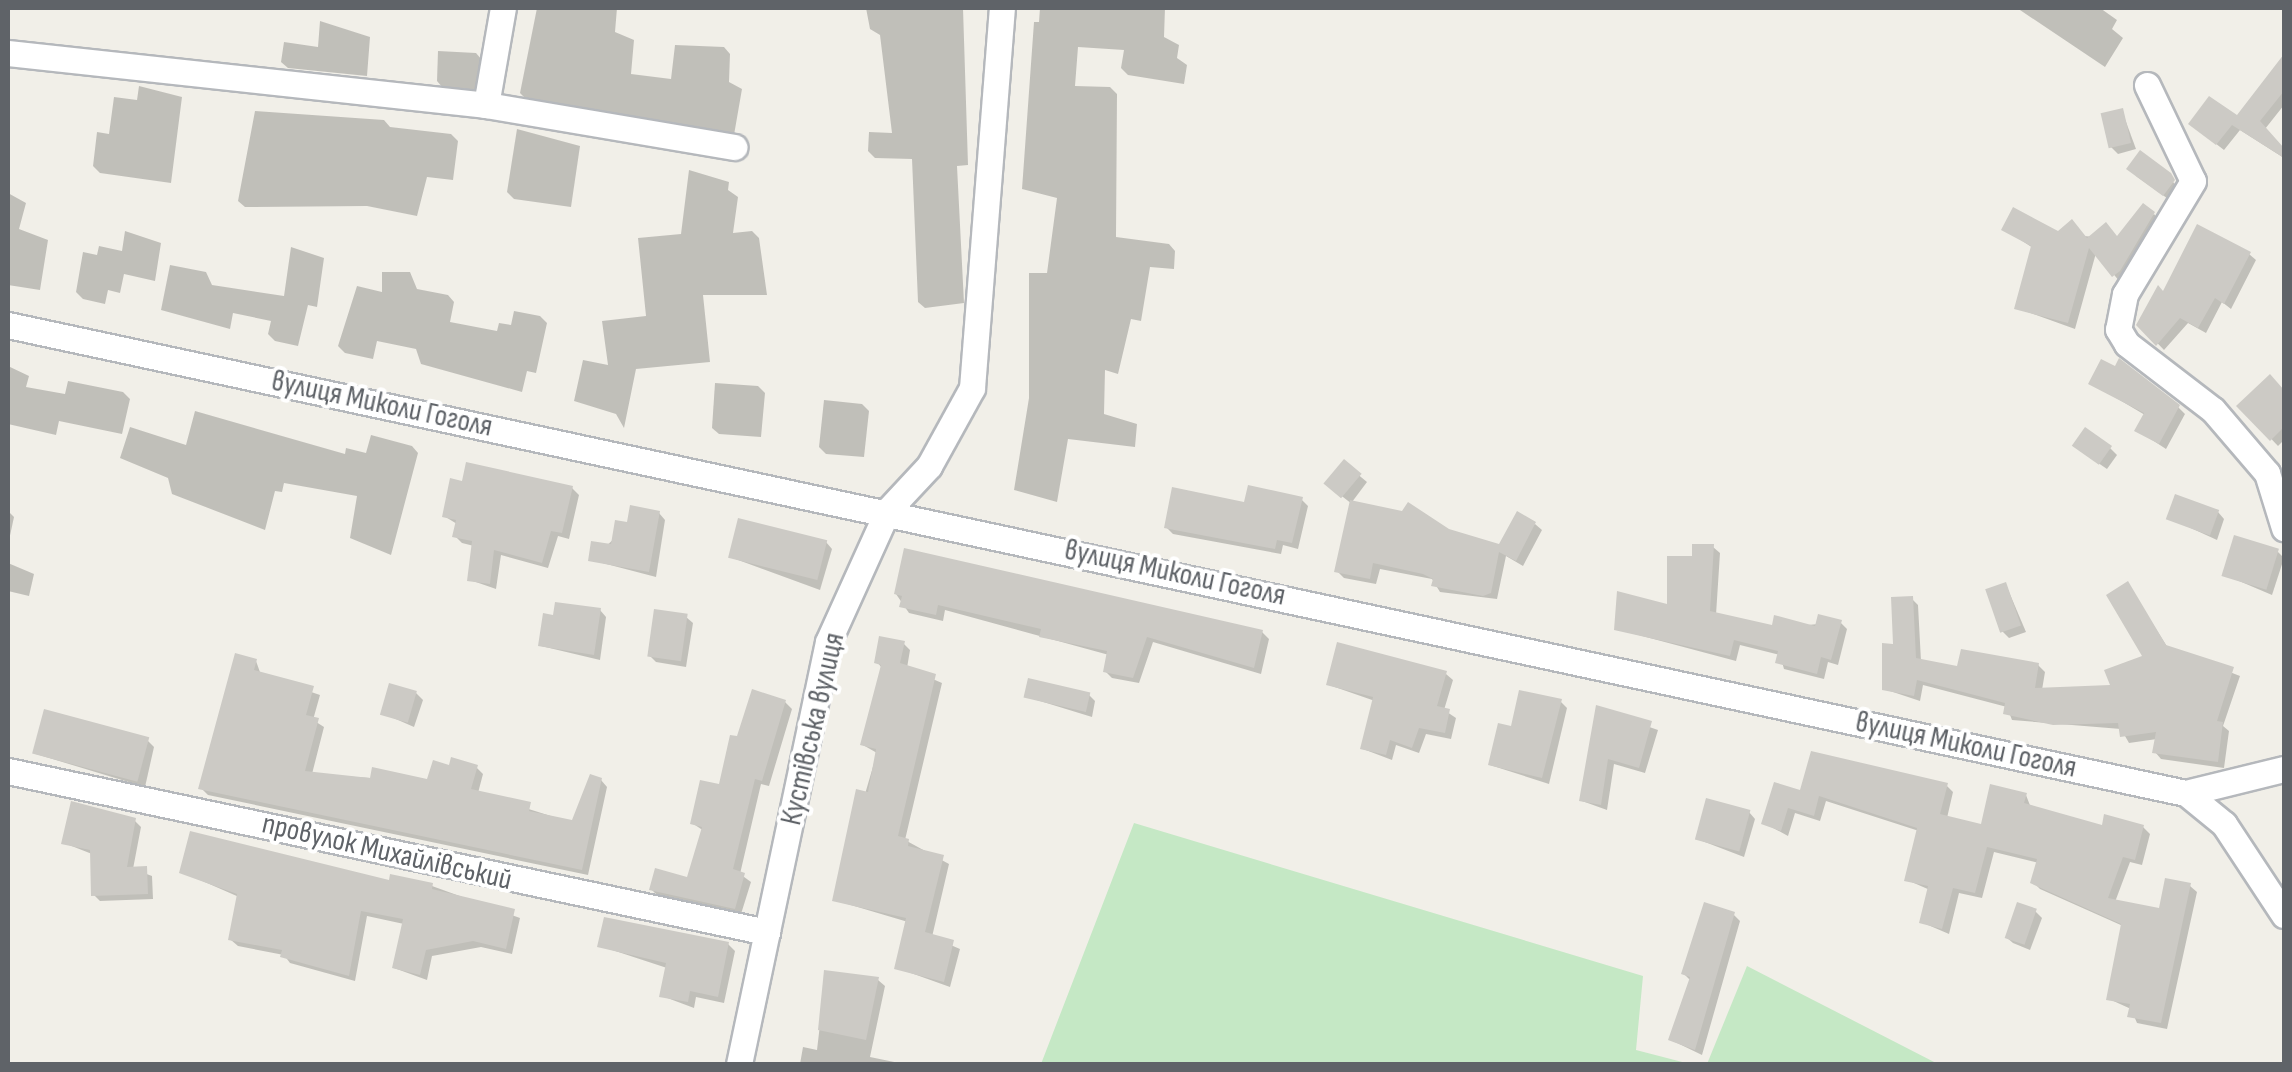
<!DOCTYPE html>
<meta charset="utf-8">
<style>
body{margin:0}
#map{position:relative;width:2292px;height:1072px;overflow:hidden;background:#f1efe8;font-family:"Sofia Sans Condensed",sans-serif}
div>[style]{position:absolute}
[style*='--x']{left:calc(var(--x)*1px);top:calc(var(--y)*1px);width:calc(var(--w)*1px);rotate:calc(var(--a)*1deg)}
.green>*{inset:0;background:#c5e8c5}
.shadow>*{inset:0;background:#0003}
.building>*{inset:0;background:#cccac5;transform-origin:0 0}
.roads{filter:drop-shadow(2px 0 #b5b8bc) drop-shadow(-2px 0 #b5b8bc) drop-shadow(0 2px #b5b8bc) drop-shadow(0 -2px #b5b8bc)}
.street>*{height:25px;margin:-12.5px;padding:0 12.5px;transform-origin:12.5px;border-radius:12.5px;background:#fff}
span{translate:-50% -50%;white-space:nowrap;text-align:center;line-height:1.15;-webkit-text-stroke:8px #fff;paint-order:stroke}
.street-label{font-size:30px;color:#5f6368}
.frame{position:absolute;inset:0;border:10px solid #5f6368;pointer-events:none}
</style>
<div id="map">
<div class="green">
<i style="clip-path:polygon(1134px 823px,1643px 976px,1636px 1050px,1690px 1064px,1041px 1064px)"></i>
<i style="clip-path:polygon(1747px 966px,1938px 1064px,1707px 1064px)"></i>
</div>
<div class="shadow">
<i style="clip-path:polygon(537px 8px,617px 8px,615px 32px,634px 40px,631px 74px,671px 79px,675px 45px,724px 47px,730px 54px,729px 82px,742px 89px,734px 135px,527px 100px,520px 93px)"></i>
<i style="clip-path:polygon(866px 8px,963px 8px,968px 165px,957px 166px,964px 303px,925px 308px,918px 302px,912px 159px,875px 158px,868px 151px,869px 132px,892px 133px,880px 35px,870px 29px)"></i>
<i style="clip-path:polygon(1040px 8px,1165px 8px,1164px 37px,1179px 45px,1177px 58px,1187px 65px,1184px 84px,1128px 75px,1121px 68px,1124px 50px,1078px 47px,1075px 86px,1110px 87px,1117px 94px,1116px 237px,1169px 244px,1175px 251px,1174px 269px,1150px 267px,1141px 321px,1131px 319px,1118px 374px,1105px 370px,1104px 414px,1137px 424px,1135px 447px,1068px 439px,1057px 502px,1014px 490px,1029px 398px,1029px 273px,1047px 273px,1057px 198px,1022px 189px,1034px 22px,1039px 22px)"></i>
<i style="clip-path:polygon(2017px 8px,2100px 8px,2117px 20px,2112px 29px,2123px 38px,2105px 67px)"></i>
<i style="clip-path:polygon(320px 21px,370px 37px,367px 76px,288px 68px,281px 62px,284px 42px,318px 47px)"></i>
<i style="clip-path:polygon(438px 51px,476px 53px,482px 60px,479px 90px,443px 88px,437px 81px)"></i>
<i style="clip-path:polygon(2284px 58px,2284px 105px,2265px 129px,2284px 158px,2240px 130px,2224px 150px,2198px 130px,2238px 119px)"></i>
<i style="clip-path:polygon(139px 86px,182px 97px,171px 183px,100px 173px,93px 166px,97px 132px,109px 134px,114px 97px,137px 100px)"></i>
<i style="clip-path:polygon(255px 111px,384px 120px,390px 127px,451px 134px,458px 141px,453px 180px,427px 177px,417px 216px,367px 206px,245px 207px,238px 201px)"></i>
<i style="clip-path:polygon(2122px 111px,2136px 149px,2118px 154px,2111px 147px)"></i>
<i style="clip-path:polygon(517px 129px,580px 146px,571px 207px,514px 199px,507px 192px)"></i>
<i style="clip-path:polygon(689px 170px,729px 182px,728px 190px,738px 197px,733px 233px,752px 231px,759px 238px,767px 295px,703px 295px,710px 362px,636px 369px,624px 428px,616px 414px,574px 401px,583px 360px,608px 365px,602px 321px,646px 316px,638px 238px,681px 234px)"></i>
<i style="clip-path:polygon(2136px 176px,2173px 182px,2180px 189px,2171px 201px)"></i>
<i style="clip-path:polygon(8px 193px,26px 203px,19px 229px,48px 240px,40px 290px,8px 285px)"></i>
<i style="clip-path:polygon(2154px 214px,2160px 221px,2120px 282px,2096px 253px,2075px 329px,2017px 308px,2033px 248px,2004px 229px,2118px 239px)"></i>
<i style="clip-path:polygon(125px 231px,161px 243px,155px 281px,124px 274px,120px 293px,108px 290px,105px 304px,83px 299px,76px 292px,83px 252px,97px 255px,99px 246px,122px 251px)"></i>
<i style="clip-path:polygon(291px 247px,324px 258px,317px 307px,308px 305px,298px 346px,275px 341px,268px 334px,271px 321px,233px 313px,230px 329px,161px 310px,170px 265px,206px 272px,212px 285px,284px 296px)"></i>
<i style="clip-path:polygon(2249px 254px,2256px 260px,2231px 309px,2222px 302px,2206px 333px,2188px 323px,2164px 350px,2139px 324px,2164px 295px)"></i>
<i style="clip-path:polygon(382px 272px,410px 272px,417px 289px,448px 295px,454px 302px,450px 322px,497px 331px,499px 323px,511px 325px,514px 311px,540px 316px,547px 323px,536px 373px,527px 371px,522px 392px,421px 364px,416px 349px,377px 341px,373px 359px,345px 353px,338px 346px,357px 286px,382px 292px)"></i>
<i style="clip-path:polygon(8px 366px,29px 376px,26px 387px,65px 394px,68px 381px,123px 392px,130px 399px,122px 434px,59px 421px,56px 435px,8px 424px)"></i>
<i style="clip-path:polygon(2270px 378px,2284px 393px,2284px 440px,2278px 446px,2240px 406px)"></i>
<i style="clip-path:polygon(715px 383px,758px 386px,765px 393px,761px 437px,719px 434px,712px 428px)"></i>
<i style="clip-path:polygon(2091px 383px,2178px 407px,2185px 414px,2166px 449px,2137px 430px,2145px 415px)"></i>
<i style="clip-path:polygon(824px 400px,862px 404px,869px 411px,864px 457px,826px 454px,819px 447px)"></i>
<i style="clip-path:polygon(195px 411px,345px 454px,346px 448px,366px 453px,371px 435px,412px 446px,418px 453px,391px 555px,350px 538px,357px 496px,284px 483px,282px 492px,275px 491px,265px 530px,172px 494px,168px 478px,120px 458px,130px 427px,186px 445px)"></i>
<i style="clip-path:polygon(2110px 448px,2117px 455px,2107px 469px,2082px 452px)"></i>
<i style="clip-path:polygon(1344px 463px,1367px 482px,1352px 502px,1500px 547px,1535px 524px,1542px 530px,1523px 566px,1506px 556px,1497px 599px,1440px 592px,1432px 579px,1380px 569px,1376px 584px,1344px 578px,1337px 571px,1352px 504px,1334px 490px)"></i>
<i style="clip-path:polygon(572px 488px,579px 495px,569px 539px,558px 536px,548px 568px,501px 555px,496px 589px,470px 580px,474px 546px,462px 543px,455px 536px,457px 524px,444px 516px)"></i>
<i style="clip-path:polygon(1301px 499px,1308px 506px,1298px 549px,1283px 545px,1281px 554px,1173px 534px,1166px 527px,1246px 505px)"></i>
<i style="clip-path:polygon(8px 511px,14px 517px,8px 545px)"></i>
<i style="clip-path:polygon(2218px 512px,2224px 519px,2217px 540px,2169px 518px)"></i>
<i style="clip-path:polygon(659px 513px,665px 520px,656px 577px,591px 560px,629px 525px)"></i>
<i style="clip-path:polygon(826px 542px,832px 549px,820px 590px,730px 557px)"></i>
<i style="clip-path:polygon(1713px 547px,1720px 553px,1716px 615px,1774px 628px,1840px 622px,1847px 629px,1838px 665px,1828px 662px,1824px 679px,1784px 669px,1780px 655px,1740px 645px,1736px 661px,1616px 629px,1669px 607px,1695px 559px)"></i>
<i style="clip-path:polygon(2277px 551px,2284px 558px,2272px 595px,2225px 575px)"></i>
<i style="clip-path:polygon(8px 563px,34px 574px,29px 596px,8px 591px)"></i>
<i style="clip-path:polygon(2006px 585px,2026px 632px,2009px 638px,2002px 631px)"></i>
<i style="clip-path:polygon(2128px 585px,2168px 648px,2240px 676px,2223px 726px,2229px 731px,2224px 768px,2161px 759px,2155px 752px,2157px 739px,2129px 743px,2121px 729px,2012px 720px,2007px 707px,1923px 685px,1920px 701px,1884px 689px,1912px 599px,1918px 605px,1921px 661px,1959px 668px,2038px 665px,2045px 672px,2042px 690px,2113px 687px,2146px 657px)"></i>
<i style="clip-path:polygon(896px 594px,1262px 632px,1269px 639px,1261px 674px,1153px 642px,1139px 683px,1112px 678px,1105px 671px,1109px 655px,945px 610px,943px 621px,909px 613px)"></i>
<i style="clip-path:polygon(600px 610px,606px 617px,600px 660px,541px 646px)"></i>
<i style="clip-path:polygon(686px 617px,693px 623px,686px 667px,656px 662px,649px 655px)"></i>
<i style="clip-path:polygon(904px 644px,910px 650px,907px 668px,942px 683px,905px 840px,949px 864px,932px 937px,960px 949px,950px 987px,897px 968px,908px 922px,834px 900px,877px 753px,863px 745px,882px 668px,877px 662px)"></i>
<i style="clip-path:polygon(256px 661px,261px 675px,320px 695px,313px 720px,324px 727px,312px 774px,429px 782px,450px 768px,476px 767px,483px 774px,478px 793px,573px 823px,601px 780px,607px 787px,588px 875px,208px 795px,201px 788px)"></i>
<i style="clip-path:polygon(1446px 674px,1453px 680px,1444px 710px,1456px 718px,1451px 739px,1426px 734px,1419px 753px,1396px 745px,1392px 760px,1363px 749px,1375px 701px,1329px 685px)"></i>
<i style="clip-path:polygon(416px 693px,423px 700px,414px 727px,382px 713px)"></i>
<i style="clip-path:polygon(1088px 694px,1095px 701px,1092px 717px,1027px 697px)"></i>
<i style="clip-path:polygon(1560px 701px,1567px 708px,1549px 784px,1490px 765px,1513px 729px)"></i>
<i style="clip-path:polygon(785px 702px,792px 709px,769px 786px,761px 784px,740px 874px,751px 882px,741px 914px,658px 896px,652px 890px,689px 880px,704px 831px,692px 823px,720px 787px,739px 739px)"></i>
<i style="clip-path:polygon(1597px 709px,1658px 730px,1645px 773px,1614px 764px,1607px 810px,1582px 801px)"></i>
<i style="clip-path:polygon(147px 740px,154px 747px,145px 787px,36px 754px)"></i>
<i style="clip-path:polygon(1946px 785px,1953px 792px,1947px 818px,1983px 827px,2026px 795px,2031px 808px,2103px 828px,2143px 827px,2150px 834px,2142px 865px,2130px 862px,2115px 902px,2161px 911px,2190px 886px,2197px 892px,2167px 1029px,2137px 1023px,2131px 1009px,2109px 999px,2123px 926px,2040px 889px,2033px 882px,2039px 863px,1994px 852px,1982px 898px,1959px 893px,1949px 934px,1921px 922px,1930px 890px,1907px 880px,1919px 831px,1826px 801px,1820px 821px,1795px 813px,1788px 836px,1764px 823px,1802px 793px)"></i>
<i style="clip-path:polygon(1749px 812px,1755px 819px,1744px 857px,1697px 839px)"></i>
<i style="clip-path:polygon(134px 820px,141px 827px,133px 869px,152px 876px,153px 899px,100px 901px,93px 894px,92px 854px,64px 843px)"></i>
<i style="clip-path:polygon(182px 872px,432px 886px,520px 918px,512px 954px,481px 947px,432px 956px,427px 980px,394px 968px,404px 924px,367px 916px,355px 981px,290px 963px,284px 955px,238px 946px,231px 940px,239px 897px)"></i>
<i style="clip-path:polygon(2035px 911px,2042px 918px,2030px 950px,2013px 943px,2006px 937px)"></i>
<i style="clip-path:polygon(1733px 914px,1740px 921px,1702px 1055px,1671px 1040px,1691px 981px,1683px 973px)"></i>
<i style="clip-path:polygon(728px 944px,735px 951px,724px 1003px,696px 997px,694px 1008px,662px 996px,667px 968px,600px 946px)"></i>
<i style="clip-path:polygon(826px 973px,878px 980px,885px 986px,870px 1057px,904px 1064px,800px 1064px,803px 1047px,817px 1050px)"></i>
</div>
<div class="building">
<i style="clip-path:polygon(2284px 54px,2284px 91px,2260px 121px,2284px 148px,2284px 158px,2232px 125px,2216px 145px,2188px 124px,2209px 96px,2237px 115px)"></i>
<i style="left:2123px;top:108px;width:36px;height:23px;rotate:77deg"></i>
<i style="clip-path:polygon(2140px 150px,2171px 173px,2175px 180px,2163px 196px,2126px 169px)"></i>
<i style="clip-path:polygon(2143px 203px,2155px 212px,2120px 271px,2112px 277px,2089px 248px,2068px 323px,2014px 309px,2031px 246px,2001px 230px,2013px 207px,2058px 231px,2072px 219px,2087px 238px,2106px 222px,2117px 236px)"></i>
<i style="clip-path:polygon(2197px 224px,2251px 252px,2224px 304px,2215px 298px,2198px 328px,2180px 318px,2156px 346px,2136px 325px,2158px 285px,2163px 291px)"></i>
<i style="clip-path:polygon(2119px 358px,2180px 405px,2159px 444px,2134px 431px,2144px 413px,2088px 384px,2101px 359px,2115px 366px)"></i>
<i style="clip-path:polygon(2270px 374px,2284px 390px,2284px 427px,2270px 441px,2236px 406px)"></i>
<i style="left:2085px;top:427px;width:33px;height:23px;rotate:35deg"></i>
<i style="left:1344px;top:459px;width:23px;height:32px;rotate:40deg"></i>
<i style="clip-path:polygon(466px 462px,573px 486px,562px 533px,551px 531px,542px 563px,494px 550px,490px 584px,467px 581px,472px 541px,452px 537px,456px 520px,442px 517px,450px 478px,462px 481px)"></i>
<i style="clip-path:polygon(1248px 485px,1303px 497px,1292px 543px,1277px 540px,1275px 549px,1164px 528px,1172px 487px,1244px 502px)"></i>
<i style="left:2175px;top:494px;width:47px;height:27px;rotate:20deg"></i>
<i style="clip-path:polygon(1350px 500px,1402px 511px,1408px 502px,1449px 529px,1499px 544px,1517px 511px,1536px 522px,1516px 561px,1499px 552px,1491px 593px,1483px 596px,1431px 586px,1433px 579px,1423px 574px,1373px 563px,1370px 579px,1334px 572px)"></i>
<i style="clip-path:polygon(630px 505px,660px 511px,649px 572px,588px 561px,591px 541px,611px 544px,615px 520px,627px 522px)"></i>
<i style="left:738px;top:518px;width:92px;height:41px;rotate:14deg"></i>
<i style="left:2234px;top:535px;width:47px;height:43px;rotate:17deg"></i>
<i style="clip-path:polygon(1692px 544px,1714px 544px,1710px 611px,1772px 625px,1774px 615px,1815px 626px,1818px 614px,1842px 620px,1831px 660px,1821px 657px,1817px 674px,1775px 663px,1778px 651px,1734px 640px,1730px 656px,1614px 630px,1617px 591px,1667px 604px,1667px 556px,1692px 556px)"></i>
<i style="clip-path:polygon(904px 548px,1263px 630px,1254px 668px,1147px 637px,1133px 678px,1103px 672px,1107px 651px,1039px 637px,1041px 629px,938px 605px,936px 615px,899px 607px,902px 596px,894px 594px)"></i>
<i style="clip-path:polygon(2128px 581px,2166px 645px,2234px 667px,2217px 721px,2223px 722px,2218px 762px,2152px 753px,2156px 732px,2120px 737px,2118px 723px,2053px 725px,2003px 714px,2005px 703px,1917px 680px,1914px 696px,1882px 690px,1882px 643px,1893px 644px,1891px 597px,1913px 596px,1916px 658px,1957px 666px,1961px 649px,2039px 663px,2035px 688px,2110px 685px,2104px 670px,2142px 656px,2106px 595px)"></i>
<i style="left:2006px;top:582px;width:46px;height:22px;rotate:71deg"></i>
<i style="clip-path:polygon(555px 602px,601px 608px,594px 655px,538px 646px,543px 613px,553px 615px)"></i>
<i style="left:654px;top:609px;width:34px;height:48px;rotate:8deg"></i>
<i style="clip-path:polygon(879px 636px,905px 641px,900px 663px,936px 674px,898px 836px,909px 839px,908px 846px,944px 855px,925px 932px,954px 940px,944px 982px,894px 969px,906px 918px,832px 901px,856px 789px,868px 792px,876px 749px,860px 745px,881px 665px,874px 663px)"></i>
<i style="clip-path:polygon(1337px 642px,1447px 671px,1437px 706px,1450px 709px,1445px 733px,1419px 728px,1412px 748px,1390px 740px,1386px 755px,1360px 749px,1373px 697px,1326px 685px)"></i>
<i style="clip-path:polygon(235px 653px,257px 659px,254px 670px,314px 686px,306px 715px,319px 718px,305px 771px,370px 778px,372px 767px,427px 779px,433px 760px,449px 765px,451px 757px,478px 765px,471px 789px,531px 802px,529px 811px,572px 820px,590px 774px,602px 778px,582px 870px,198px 789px)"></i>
<i style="left:1028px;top:678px;width:64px;height:20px;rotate:13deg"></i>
<i style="left:389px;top:683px;width:29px;height:33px;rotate:16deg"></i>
<i style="clip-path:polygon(752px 689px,786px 700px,762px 781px,755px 779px,733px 869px,745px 873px,735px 909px,649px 890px,655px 868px,687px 877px,702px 827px,690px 824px,700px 780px,719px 784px,730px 735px,737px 736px)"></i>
<i style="clip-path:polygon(1519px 690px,1562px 699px,1542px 778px,1488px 765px,1498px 723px,1511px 726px)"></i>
<i style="clip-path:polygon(1596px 705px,1652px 721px,1639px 768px,1608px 759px,1601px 805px,1579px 801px)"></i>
<i style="left:44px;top:709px;width:109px;height:46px;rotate:15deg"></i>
<i style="clip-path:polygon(1811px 751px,1948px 783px,1940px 814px,1981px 824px,1990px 784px,2027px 793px,2024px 803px,2102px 825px,2104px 814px,2144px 825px,2135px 860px,2123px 857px,2108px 898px,2159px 908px,2165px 878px,2191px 883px,2161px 1023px,2127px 1017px,2130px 1004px,2106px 1000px,2121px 924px,2030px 883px,2037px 859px,1987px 847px,1975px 893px,1953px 888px,1942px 929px,1919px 923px,1928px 886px,1904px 881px,1917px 828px,1819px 796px,1814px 816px,1788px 808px,1781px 831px,1761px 824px,1774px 782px,1800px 790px)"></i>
<i style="left:1706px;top:798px;width:46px;height:43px;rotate:15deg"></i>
<i style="clip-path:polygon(71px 801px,136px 818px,127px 867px,147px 866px,148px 894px,91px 896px,90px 850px,61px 844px)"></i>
<i style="clip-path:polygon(190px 831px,389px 880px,390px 874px,433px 883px,432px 889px,515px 909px,506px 949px,473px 941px,426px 950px,420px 975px,392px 968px,403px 919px,361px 911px,349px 976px,280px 957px,282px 950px,228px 940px,237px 894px,179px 873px)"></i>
<i style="clip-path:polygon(1704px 902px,1735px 912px,1695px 1050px,1668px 1040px,1690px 977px,1681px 974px)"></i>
<i style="left:2017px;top:902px;width:21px;height:38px;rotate:19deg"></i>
<i style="clip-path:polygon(604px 917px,729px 942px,718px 997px,690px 991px,688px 1002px,659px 997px,666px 963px,597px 947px)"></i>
<i style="clip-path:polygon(824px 970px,879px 977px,866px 1040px,818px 1030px)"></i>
</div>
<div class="roads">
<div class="street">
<i style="--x:8;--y:53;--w:481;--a:6.2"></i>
<i style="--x:486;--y:105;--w:98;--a:-80.1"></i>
<i style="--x:2147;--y:85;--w:106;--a:64.4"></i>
<i style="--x:2193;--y:181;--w:132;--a:121"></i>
<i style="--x:2125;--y:294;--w:36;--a:101"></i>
<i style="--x:2118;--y:329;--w:17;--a:59"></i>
<i style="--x:2127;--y:344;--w:108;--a:37.5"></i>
<i style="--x:2213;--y:410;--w:83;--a:49.4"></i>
<i style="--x:2267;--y:473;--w:58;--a:72.8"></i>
<i style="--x:486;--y:105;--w:252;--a:9.6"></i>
<i style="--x:8;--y:325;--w:2228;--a:12.13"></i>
<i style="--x:2186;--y:793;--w:49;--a:39.2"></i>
<i style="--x:2224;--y:824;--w:109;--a:56.6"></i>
<i style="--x:8;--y:771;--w:776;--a:11.98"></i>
<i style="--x:2186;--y:793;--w:101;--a:-13.8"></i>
<i style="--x:739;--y:1064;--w:431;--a:-78.1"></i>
<i style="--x:828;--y:642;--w:145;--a:-65.6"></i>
<i style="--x:888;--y:510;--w:60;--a:-47"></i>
<i style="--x:929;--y:466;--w:89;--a:-61.1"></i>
<i style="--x:972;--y:388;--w:381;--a:-85.5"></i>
</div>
</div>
<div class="street-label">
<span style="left:382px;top:404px;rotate:12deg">вулиця Миколи Гоголя</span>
<span style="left:1175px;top:573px;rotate:12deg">вулиця Миколи Гоголя</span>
<span style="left:813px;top:729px;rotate:-77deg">Кустівська вулиця</span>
<span style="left:1966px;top:745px;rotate:12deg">вулиця Миколи Гоголя</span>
<span style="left:387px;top:852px;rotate:13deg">провулок Михайлівський</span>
</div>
<div class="frame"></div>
</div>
